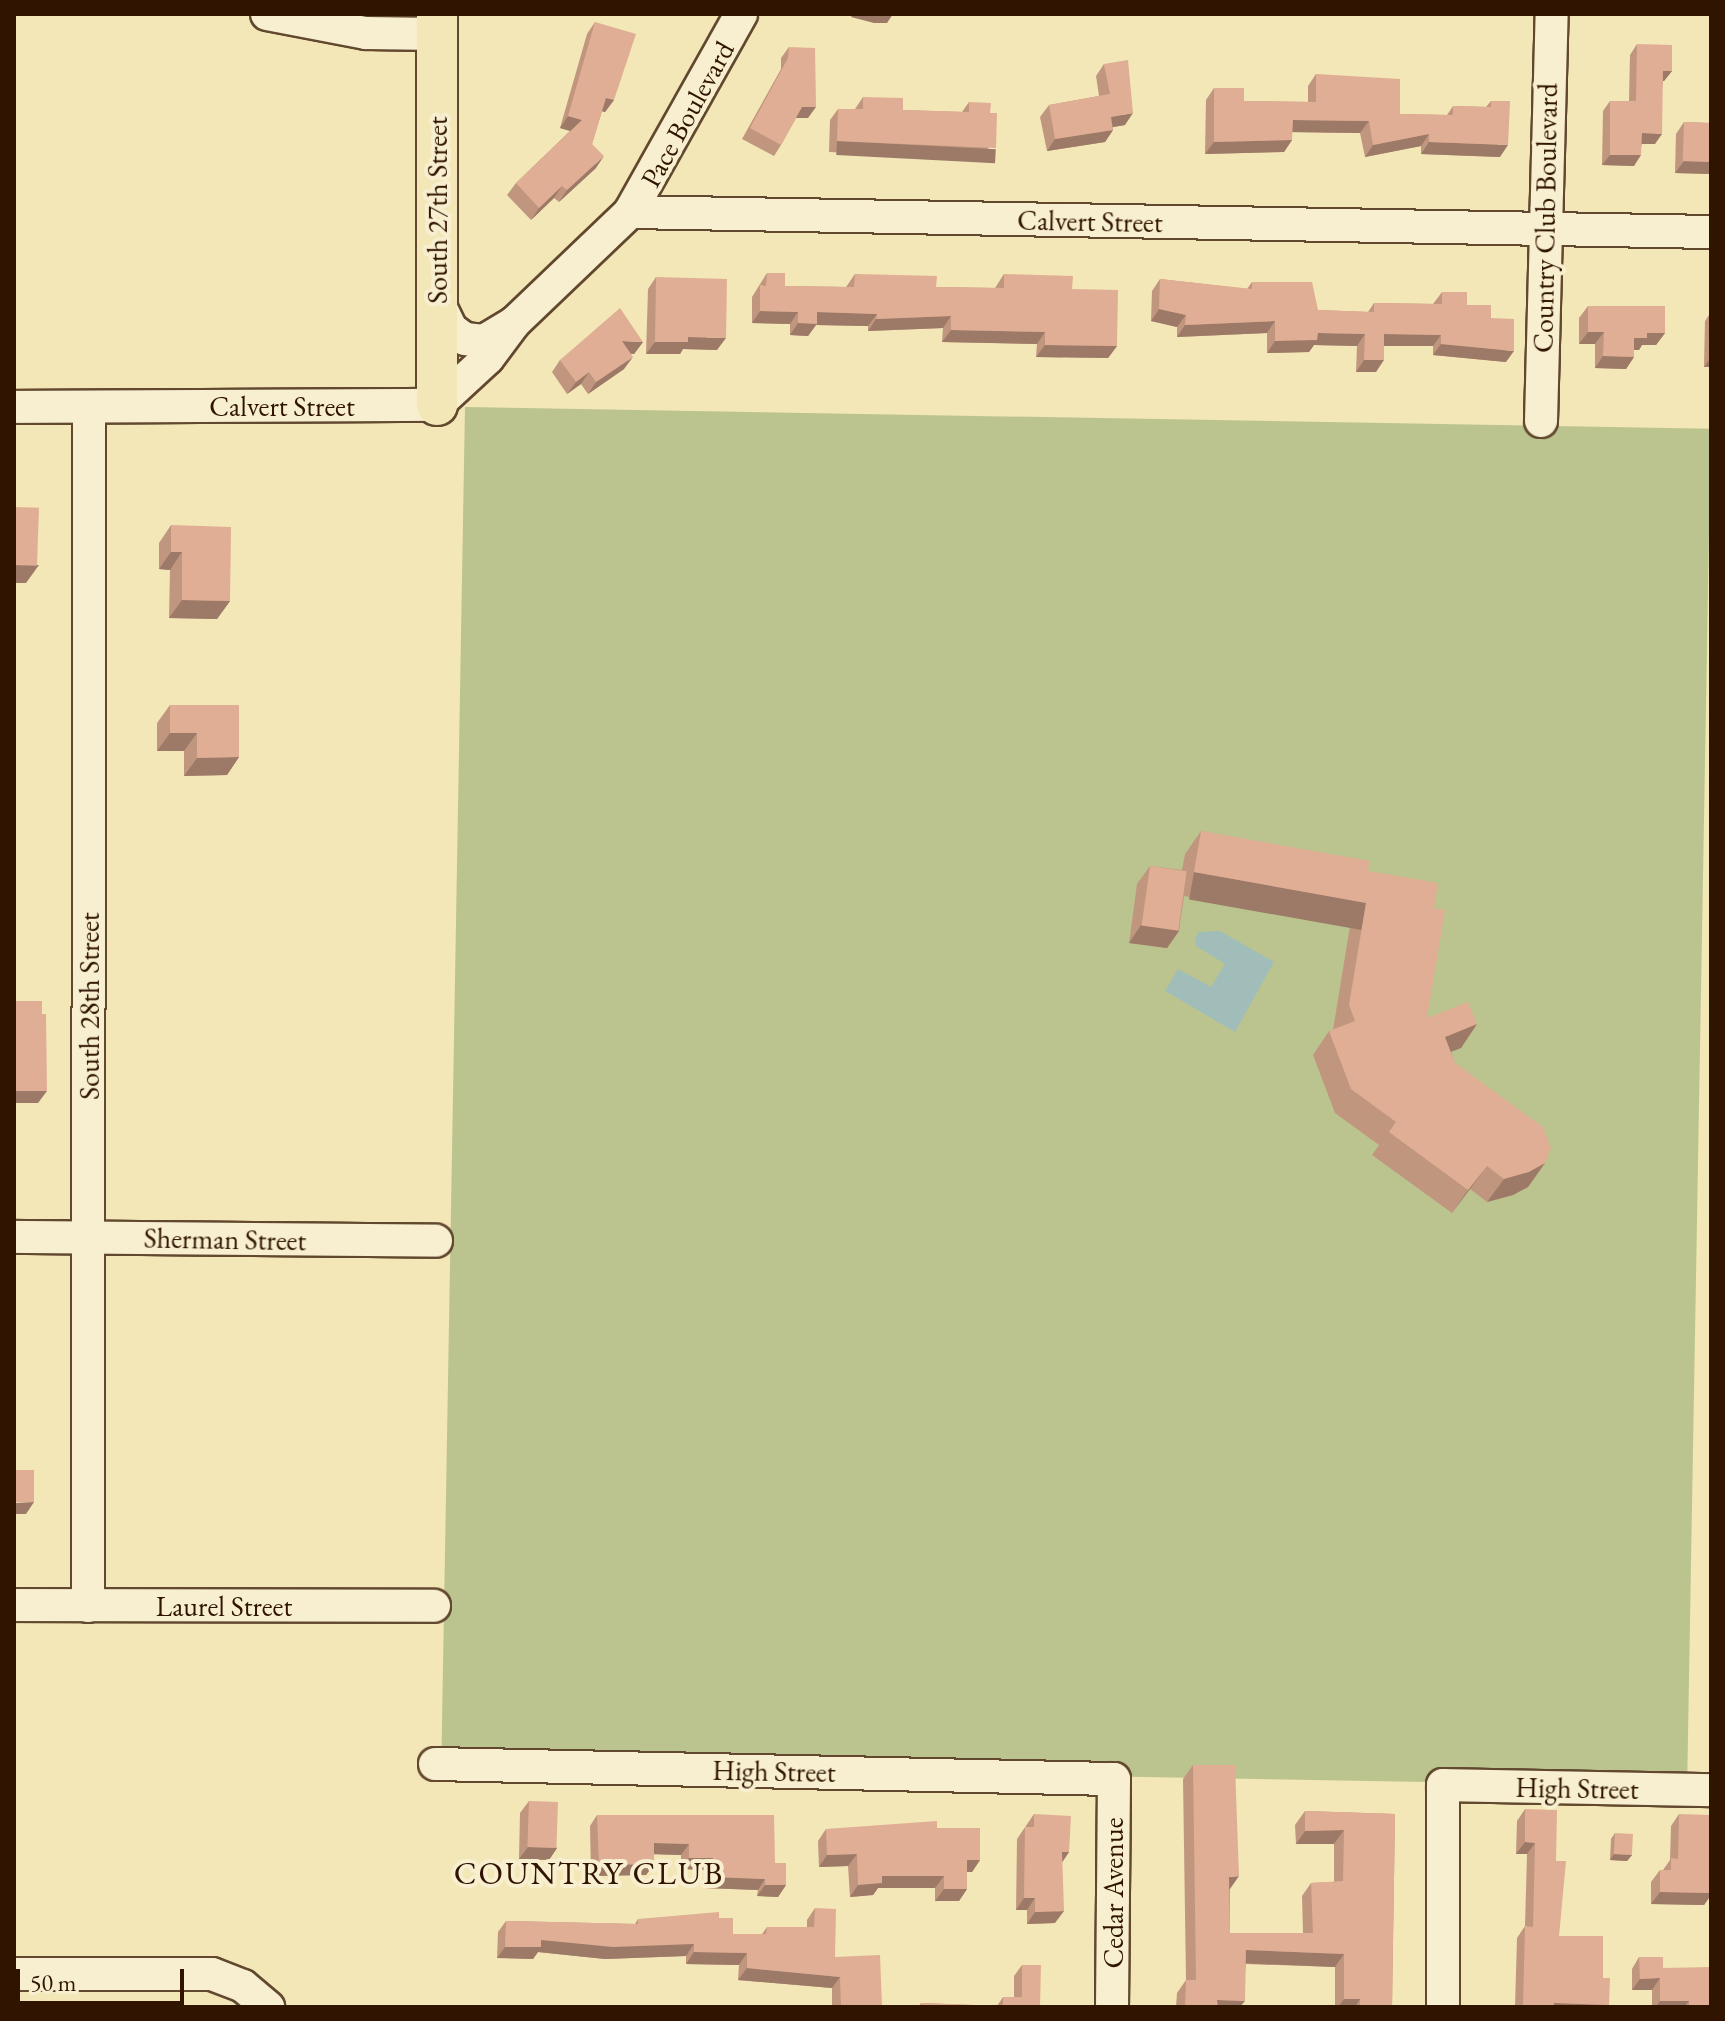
<!DOCTYPE html>
<style>
body{margin:0}
#map{position:relative;width:1725px;height:2021px;overflow:hidden;background:#f3e6b7;font-family:"EB Garamond",serif}
div>[style]{position:absolute}
[style*='--x']{left:calc(var(--x)*1px);top:calc(var(--y)*1px);width:calc(var(--w)*1px);rotate:calc(var(--a)*1deg)}
.green>*{inset:0;background:#bbc48e;transform-origin:0 0}
.water>*{inset:0;background:#a0bdb9}
.roads{filter:drop-shadow(2px 0 #61482e) drop-shadow(-2px 0 #61482e) drop-shadow(0 2px #61482e) drop-shadow(0 -2px #61482e)}
.minor>*{height:32px;margin:-16px;padding:0 16px;transform-origin:16px;border-radius:16px;background:#f7efd0}
.major>*{height:40px;margin:-20px;padding:0 20px;transform-origin:20px;border-radius:20px;background:#f3e6b7}
.wall>*{inset:0;background:#c1967f}
.shaded-wall>*{inset:0;background:#9d7a68;transform-origin:0 0}
.building>*{inset:0;background:#e0ae94;transform-origin:0 0}
span{translate:-50% -50%;white-space:nowrap;text-align:center;line-height:1.15;-webkit-text-stroke:8px #f7efd0;paint-order:stroke}
.street-label{font-size:28px;color:#301400}
.quarter-label{font-size:32px;color:#301400;letter-spacing:2px}
.frame{position:absolute;inset:0;border:16px solid #301400;pointer-events:none}
.scale{position:absolute;left:16px;top:1969px;width:168px;height:36px;box-sizing:border-box;border:4px solid #301400;border-top:0;padding-left:10px;font-size:24px;line-height:28px;white-space:nowrap;color:#301400;-webkit-text-stroke:6px #f7efd0;paint-order:stroke}
</style>
<div id="map">
<div class="green">
<i style="left:465px;top:407px;width:1246px;height:1358px;rotate:1deg"></i>
</div>
<div class="water">
<i style="clip-path:polygon(1220px 931px,1274px 962px,1235px 1032px,1165px 991px,1178px 969px,1211px 987px,1225px 964px,1196px 946px,1195px 938px,1199px 932px)"></i>
</div>
<div class="roads">
<div class="minor">
<i style="--x:267;--y:14;--w:101;--a:10.9"></i>
<i style="--x:366;--y:33;--w:71;--a:0.8"></i>
<i style="--x:630;--y:212;--w:1081;--a:1.06"></i>
<i style="--x:437;--y:300;--w:32;--a:64"></i>
<i style="--x:451;--y:329;--w:17;--a:36"></i>
<i style="--x:465;--y:339;--w:19;--a:6"></i>
<i style="--x:484;--y:341;--w:35;--a:-31"></i>
<i style="--x:514;--y:323;--w:161;--a:-43.7"></i>
<i style="--x:630;--y:212;--w:227;--a:-60.7"></i>
<i style="--x:14;--y:407;--w:423;--a:-0.3"></i>
<i style="--x:437;--y:405;--w:69;--a:-42.7"></i>
<i style="--x:488;--y:358;--w:44;--a:-53.4"></i>
<i style="--x:1541;--y:421;--w:407;--a:-88.5"></i>
<i style="--x:14;--y:1237;--w:422;--a:0.5"></i>
<i style="--x:14;--y:1605;--w:420;--a:0.1"></i>
<i style="--x:88;--y:1606;--w:1199;--a:-89.95"></i>
<i style="--x:435;--y:1764;--w:679;--a:1.27"></i>
<i style="--x:1114;--y:1779;--w:228;--a:90.5"></i>
<i style="--x:14;--y:1974;--w:198;--a:0"></i>
<i style="--x:212;--y:1974;--w:33;--a:21"></i>
<i style="--x:243;--y:1986;--w:33;--a:40"></i>
<i style="--x:1443;--y:2007;--w:222;--a:-90"></i>
<i style="--x:1443;--y:1785;--w:268;--a:1.1"></i>
</div>
<div class="major">
<i style="--x:437;--y:405;--w:391;--a:-90"></i>
</div>
</div>
<div class="wall">
<i style="clip-path:polygon(595px 22px,614px 100px,605px 112px,602px 111px,592px 144px,596px 168px,559px 202px,554px 198px,531px 220px,507px 195px,516px 183px,570px 131px,560px 128px,587px 34px)"></i>
<i style="clip-path:polygon(1637px 44px,1672px 71px,1664px 81px,1663px 81px,1655px 144px,1642px 144px,1634px 166px,1602px 165px,1603px 111px,1610px 101px,1629px 101px,1630px 55px)"></i>
<i style="clip-path:polygon(789px 47px,808px 118px,796px 118px,781px 145px,774px 156px,742px 139px,781px 69px,781px 58px)"></i>
<i style="clip-path:polygon(1104px 64px,1125px 125px,1113px 127px,1113px 130px,1105px 142px,1047px 151px,1040px 117px,1049px 105px,1099px 96px,1096px 76px)"></i>
<i style="clip-path:polygon(1316px 74px,1400px 114px,1447px 115px,1453px 106px,1486px 107px,1491px 101px,1500px 157px,1421px 154px,1421px 146px,1365px 157px,1360px 133px,1292px 132px,1292px 140px,1284px 152px,1205px 154px,1206px 100px,1214px 88px,1244px 101px,1308px 102px,1308px 86px)"></i>
<i style="clip-path:polygon(863px 97px,903px 110px,962px 112px,969px 102px,990px 113px,988px 159px,829px 152px,830px 120px,838px 109px,855px 109px)"></i>
<i style="clip-path:polygon(1684px 122px,1711px 123px,1711px 174px,1675px 173px,1676px 134px)"></i>
<i style="clip-path:polygon(767px 273px,785px 286px,846px 287px,855px 274px,936px 287px,995px 288px,1004px 274px,1072px 289px,1117px 346px,1108px 358px,1036px 357px,1037px 344px,942px 342px,943px 328px,868px 331px,868px 326px,816px 325px,808px 336px,790px 335px,790px 324px,752px 323px,752px 297px)"></i>
<i style="clip-path:polygon(656px 277px,717px 350px,683px 349px,680px 354px,646px 354px,648px 289px)"></i>
<i style="clip-path:polygon(1160px 279px,1247px 289px,1252px 282px,1318px 310px,1368px 312px,1374px 303px,1433px 304px,1442px 292px,1491px 318px,1506px 362px,1433px 355px,1433px 346px,1384px 346px,1376px 372px,1356px 372px,1357px 346px,1314px 345px,1309px 352px,1267px 353px,1267px 333px,1177px 337px,1177px 327px,1151px 321px,1152px 291px)"></i>
<i style="clip-path:polygon(1588px 306px,1665px 333px,1656px 345px,1642px 345px,1639px 350px,1634px 350px,1634px 357px,1626px 369px,1595px 368px,1595px 344px,1579px 344px,1579px 318px)"></i>
<i style="clip-path:polygon(1711px 312px,1711px 367px,1704px 367px,1705px 321px)"></i>
<i style="clip-path:polygon(643px 342px,634px 354px,631px 353px,624px 369px,588px 394px,581px 384px,567px 394px,552px 372px,560px 360px)"></i>
<i style="clip-path:polygon(171px 525px,230px 601px,217px 619px,169px 618px,170px 570px,159px 569px,159px 543px)"></i>
<i style="clip-path:polygon(170px 705px,239px 757px,227px 775px,184px 776px,184px 751px,157px 751px,157px 723px)"></i>
<i style="clip-path:polygon(1201px 831px,1368px 871px,1434px 908px,1427px 1018px,1477px 1024px,1461px 1048px,1451px 1052px,1455px 1063px,1545px 1163px,1528px 1187px,1513px 1195px,1487px 1202px,1470px 1189px,1452px 1213px,1372px 1155px,1379px 1145px,1335px 1113px,1313px 1055px,1329px 1031px,1333px 1030px,1350px 926px,1184px 896px,1179px 931px,1167px 948px,1129px 943px,1137px 884px,1150px 866px,1182px 870px,1185px 854px)"></i>
<i style="clip-path:polygon(14px 1001px,38px 1103px,14px 1103px)"></i>
<i style="clip-path:polygon(1193px 1765px,1230px 1889px,1230px 1933px,1303px 1933px,1302px 1896px,1311px 1883px,1334px 1882px,1334px 1844px,1296px 1844px,1295px 1825px,1305px 1811px,1395px 1814px,1392px 2007px,1335px 2007px,1335px 1967px,1246px 1964px,1240px 2007px,1176px 2007px,1177px 1993px,1186px 1980px,1183px 1779px)"></i>
<i style="clip-path:polygon(529px 1801px,557px 1848px,549px 1860px,519px 1859px,520px 1813px)"></i>
<i style="clip-path:polygon(1525px 1809px,1556px 1861px,1559px 1936px,1603px 1978px,1609px 2005px,1608px 2007px,1515px 2007px,1517px 1938px,1525px 1926px,1527px 1854px,1516px 1854px,1517px 1821px)"></i>
<i style="clip-path:polygon(1034px 1814px,1069px 1852px,1062px 1862px,1055px 1923px,1027px 1924px,1027px 1910px,1016px 1910px,1017px 1839px)"></i>
<i style="clip-path:polygon(1679px 1814px,1711px 1847px,1711px 1895px,1704px 1905px,1651px 1904px,1651px 1882px,1660px 1870px,1663px 1870px,1670px 1860px,1671px 1826px)"></i>
<i style="clip-path:polygon(597px 1815px,775px 1863px,786px 1885px,778px 1897px,757px 1896px,758px 1890px,705px 1888px,706px 1870px,681px 1869px,681px 1855px,654px 1854px,654px 1864px,646px 1875px,591px 1876px,590px 1826px)"></i>
<i style="clip-path:polygon(937px 1828px,980px 1860px,972px 1872px,967px 1872px,967px 1889px,959px 1901px,935px 1901px,935px 1888px,878px 1888px,873px 1895px,850px 1897px,848px 1866px,819px 1867px,818px 1841px,826px 1829px)"></i>
<i style="clip-path:polygon(1615px 1833px,1632px 1855px,1627px 1861px,1610px 1860px,1611px 1839px)"></i>
<i style="clip-path:polygon(815px 1908px,835px 1957px,882px 2007px,832px 2007px,832px 1988px,738px 1980px,739px 1965px,686px 1964px,686px 1956px,605px 1959px,538px 1952px,533px 1959px,497px 1958px,498px 1932px,506px 1921px,635px 1924px,638px 1919px,719px 1918px,733px 1934px,762px 1934px,767px 1927px,807px 1927px,807px 1920px)"></i>
<i style="clip-path:polygon(1639px 1957px,1663px 1968px,1711px 2007px,1652px 2007px,1652px 1990px,1632px 1990px,1632px 1969px)"></i>
<i style="clip-path:polygon(1022px 1965px,1040px 2007px,918px 2007px,921px 2003px,997px 2006px,1003px 1997px,1014px 1997px,1014px 1976px)"></i>
</div>
<div class="shaded-wall">
<i style="clip-path:polygon(853px 14px,893px 14px,887px 23px,874px 23px,851px 17px)"></i>
<i style="clip-path:polygon(1663px 71px,1672px 71px,1664px 81px,1656px 81px)"></i>
<i style="clip-path:polygon(606px 98px,614px 100px,605px 112px,597px 110px)"></i>
<i style="clip-path:polygon(802px 107px,816px 107px,808px 118px,795px 118px)"></i>
<i style="clip-path:polygon(1133px 113px,1125px 125px,1102px 129px,1111px 117px)"></i>
<i style="clip-path:polygon(568px 116px,582px 120px,574px 132px,560px 128px)"></i>
<i style="clip-path:polygon(1293px 120px,1369px 121px,1360px 133px,1284px 132px)"></i>
<i style="clip-path:polygon(1113px 130px,1105px 142px,1047px 151px,1055px 139px)"></i>
<i style="clip-path:polygon(1642px 133px,1662px 134px,1655px 144px,1634px 144px)"></i>
<i style="clip-path:polygon(1429px 134px,1421px 146px,1365px 157px,1373px 145px)"></i>
<i style="clip-path:polygon(1292px 140px,1284px 152px,1205px 154px,1214px 142px)"></i>
<i style="left:837px;top:141px;width:159px;height:14px;rotate:3deg"></i>
<i style="clip-path:polygon(1429px 142px,1508px 145px,1500px 157px,1421px 154px)"></i>
<i style="clip-path:polygon(1610px 155px,1641px 155px,1634px 166px,1602px 165px)"></i>
<i style="clip-path:polygon(604px 156px,596px 168px,559px 202px,567px 190px)"></i>
<i style="clip-path:polygon(1684px 161px,1711px 162px,1711px 174px,1675px 173px)"></i>
<i style="clip-path:polygon(562px 186px,554px 198px,531px 220px,539px 208px)"></i>
<i style="clip-path:polygon(1159px 309px,1186px 315px,1177px 327px,1151px 321px)"></i>
<i style="clip-path:polygon(760px 311px,798px 312px,790px 324px,752px 323px)"></i>
<i style="clip-path:polygon(817px 312px,877px 314px,868px 326px,816px 325px,808px 336px,790px 335px,798px 323px)"></i>
<i style="clip-path:polygon(951px 316px,943px 328px,868px 331px,876px 319px)"></i>
<i style="clip-path:polygon(1275px 321px,1267px 333px,1177px 337px,1185px 325px)"></i>
<i style="clip-path:polygon(951px 330px,1045px 332px,1037px 344px,942px 342px)"></i>
<i style="clip-path:polygon(1588px 332px,1604px 332px,1595px 344px,1579px 344px)"></i>
<i style="clip-path:polygon(1318px 333px,1365px 334px,1357px 346px,1314px 345px,1309px 352px,1267px 353px,1275px 341px)"></i>
<i style="clip-path:polygon(1647px 333px,1665px 333px,1656px 345px,1642px 345px,1639px 350px,1626px 350px,1634px 338px)"></i>
<i style="clip-path:polygon(1384px 334px,1441px 335px,1433px 346px,1376px 346px)"></i>
<i style="clip-path:polygon(688px 337px,726px 338px,717px 350px,683px 349px,680px 354px,646px 354px,655px 342px)"></i>
<i style="clip-path:polygon(622px 341px,643px 342px,634px 354px,614px 353px)"></i>
<i style="clip-path:polygon(1441px 344px,1514px 351px,1506px 362px,1433px 355px)"></i>
<i style="clip-path:polygon(1045px 345px,1117px 346px,1108px 358px,1036px 357px)"></i>
<i style="clip-path:polygon(1603px 356px,1634px 357px,1626px 369px,1595px 368px)"></i>
<i style="clip-path:polygon(633px 357px,624px 369px,588px 394px,596px 382px)"></i>
<i style="clip-path:polygon(1711px 357px,1711px 367px,1704px 367px)"></i>
<i style="clip-path:polygon(1364px 360px,1384px 360px,1376px 372px,1356px 372px)"></i>
<i style="clip-path:polygon(589px 372px,581px 384px,567px 394px,576px 382px)"></i>
<i style="clip-path:polygon(171px 552px,182px 552px,170px 570px,159px 569px)"></i>
<i style="clip-path:polygon(14px 565px,39px 565px,26px 583px,14px 583px)"></i>
<i style="clip-path:polygon(182px 600px,230px 601px,217px 619px,169px 618px)"></i>
<i style="clip-path:polygon(170px 733px,197px 733px,184px 751px,157px 751px)"></i>
<i style="clip-path:polygon(239px 757px,227px 775px,184px 776px,197px 758px)"></i>
<i style="left:1194px;top:872px;width:175px;height:28px;rotate:10deg"></i>
<i style="clip-path:polygon(1141px 925px,1179px 931px,1167px 948px,1129px 943px)"></i>
<i style="clip-path:polygon(1477px 1024px,1461px 1048px,1429px 1060px,1445px 1037px)"></i>
<i style="clip-path:polygon(16px 1091px,47px 1091px,38px 1103px,14px 1103px,14px 1094px)"></i>
<i style="clip-path:polygon(1545px 1163px,1528px 1187px,1513px 1195px,1487px 1202px,1504px 1179px)"></i>
<i style="clip-path:polygon(1487px 1166px,1470px 1189px,1452px 1213px,1468px 1190px)"></i>
<i style="clip-path:polygon(34px 1502px,26px 1514px,14px 1514px,14px 1503px)"></i>
<i style="clip-path:polygon(1344px 1830px,1334px 1844px,1296px 1844px,1305px 1831px)"></i>
<i style="clip-path:polygon(1525px 1842px,1535px 1843px,1527px 1854px,1516px 1854px)"></i>
<i style="clip-path:polygon(654px 1843px,689px 1844px,681px 1855px,647px 1854px)"></i>
<i style="clip-path:polygon(528px 1847px,557px 1848px,549px 1860px,519px 1859px)"></i>
<i style="clip-path:polygon(1062px 1852px,1069px 1852px,1061px 1864px)"></i>
<i style="clip-path:polygon(857px 1854px,848px 1866px,819px 1867px,827px 1855px)"></i>
<i style="clip-path:polygon(1614px 1854px,1632px 1855px,1627px 1861px,1610px 1860px)"></i>
<i style="clip-path:polygon(689px 1858px,713px 1858px,706px 1870px,681px 1869px)"></i>
<i style="clip-path:polygon(967px 1860px,980px 1860px,972px 1872px,959px 1872px)"></i>
<i style="clip-path:polygon(654px 1864px,646px 1875px,591px 1876px,599px 1865px)"></i>
<i style="clip-path:polygon(882px 1876px,944px 1876px,935px 1888px,878px 1888px,873px 1895px,850px 1897px,858px 1885px)"></i>
<i style="clip-path:polygon(1239px 1876px,1230px 1889px,1220px 1890px,1229px 1877px)"></i>
<i style="clip-path:polygon(713px 1877px,765px 1879px,758px 1890px,705px 1888px)"></i>
<i style="clip-path:polygon(765px 1885px,786px 1885px,778px 1897px,757px 1896px)"></i>
<i style="clip-path:polygon(944px 1889px,967px 1889px,959px 1901px,935px 1901px)"></i>
<i style="clip-path:polygon(1660px 1892px,1711px 1893px,1711px 1895px,1704px 1905px,1651px 1904px)"></i>
<i style="clip-path:polygon(1024px 1898px,1035px 1898px,1027px 1910px,1016px 1910px)"></i>
<i style="clip-path:polygon(1064px 1911px,1055px 1923px,1027px 1924px,1035px 1912px)"></i>
<i style="clip-path:polygon(541px 1940px,694px 1944px,686px 1956px,605px 1959px,538px 1952px,533px 1959px,497px 1958px,505px 1947px)"></i>
<i style="clip-path:polygon(1246px 1950px,1344px 1954px,1335px 1967px,1237px 1963px)"></i>
<i style="clip-path:polygon(694px 1952px,747px 1953px,739px 1965px,686px 1964px)"></i>
<i style="clip-path:polygon(747px 1968px,840px 1977px,832px 1988px,738px 1980px)"></i>
<i style="clip-path:polygon(1660px 1978px,1652px 1990px,1632px 1990px,1640px 1979px)"></i>
<i style="clip-path:polygon(1344px 1999px,1360px 1999px,1355px 2007px,1338px 2007px)"></i>
<i style="clip-path:polygon(1217px 2000px,1245px 2001px,1240px 2007px,1213px 2007px)"></i>
<i style="clip-path:polygon(1660px 2001px,1689px 2001px,1684px 2007px,1656px 2007px)"></i>
<i style="clip-path:polygon(1554px 2003px,1609px 2005px,1608px 2007px,1551px 2007px)"></i>
</div>
<div class="building">
<i style="clip-path:polygon(595px 22px,636px 34px,614px 100px,606px 98px,592px 144px,604px 156px,567px 190px,562px 186px,539px 208px,516px 183px,582px 120px,568px 116px)"></i>
<i style="clip-path:polygon(1637px 44px,1672px 45px,1672px 71px,1663px 71px,1662px 134px,1642px 133px,1641px 155px,1610px 155px,1610px 101px,1636px 101px)"></i>
<i style="clip-path:polygon(789px 47px,815px 48px,816px 107px,802px 107px,781px 145px,750px 128px,788px 58px)"></i>
<i style="clip-path:polygon(1128px 60px,1133px 113px,1111px 117px,1113px 130px,1055px 139px,1049px 105px,1110px 94px,1104px 64px)"></i>
<i style="clip-path:polygon(1316px 74px,1400px 79px,1400px 114px,1453px 115px,1453px 106px,1491px 107px,1491px 101px,1510px 101px,1508px 145px,1429px 142px,1429px 134px,1373px 145px,1369px 121px,1293px 120px,1292px 140px,1214px 142px,1214px 88px,1244px 88px,1244px 101px,1316px 102px)"></i>
<i style="clip-path:polygon(863px 97px,903px 98px,903px 110px,969px 112px,969px 102px,991px 103px,990px 113px,997px 113px,996px 148px,837px 141px,838px 109px,863px 109px)"></i>
<i style="left:1684px;top:122px;width:27px;height:39px;rotate:2deg"></i>
<i style="clip-path:polygon(767px 273px,785px 273px,785px 286px,854px 287px,855px 274px,937px 276px,936px 287px,1004px 288px,1004px 274px,1073px 276px,1072px 289px,1118px 290px,1117px 346px,1045px 345px,1045px 332px,951px 330px,951px 316px,876px 319px,877px 314px,817px 312px,817px 324px,798px 323px,798px 312px,760px 311px,760px 285px,766px 286px)"></i>
<i style="clip-path:polygon(656px 277px,727px 279px,726px 338px,688px 337px,688px 342px,655px 342px)"></i>
<i style="clip-path:polygon(1160px 279px,1252px 289px,1252px 282px,1312px 282px,1318px 310px,1374px 312px,1374px 303px,1442px 304px,1442px 292px,1467px 292px,1467px 305px,1491px 305px,1491px 318px,1514px 319px,1514px 351px,1441px 344px,1441px 335px,1384px 334px,1384px 360px,1364px 360px,1365px 334px,1318px 333px,1317px 340px,1275px 341px,1275px 321px,1185px 325px,1186px 315px,1159px 309px)"></i>
<i style="clip-path:polygon(1588px 306px,1665px 306px,1665px 333px,1647px 333px,1647px 338px,1634px 338px,1634px 357px,1603px 356px,1604px 332px,1588px 332px)"></i>
<i style="clip-path:polygon(620px 308px,643px 342px,622px 341px,633px 357px,596px 382px,589px 372px,576px 382px,560px 360px)"></i>
<i style="left:14px;top:507px;width:25px;height:58px;rotate:2deg"></i>
<i style="clip-path:polygon(171px 525px,231px 527px,230px 601px,182px 600px,182px 552px,171px 552px)"></i>
<i style="clip-path:polygon(170px 705px,239px 705px,239px 757px,197px 758px,197px 733px,170px 733px)"></i>
<i style="clip-path:polygon(1201px 831px,1370px 861px,1368px 871px,1438px 883px,1434px 908px,1445px 910px,1427px 1018px,1468px 1002px,1477px 1024px,1445px 1037px,1455px 1063px,1543px 1127px,1551px 1148px,1545px 1163px,1529px 1172px,1504px 1179px,1487px 1166px,1468px 1190px,1389px 1132px,1396px 1122px,1351px 1089px,1329px 1031px,1355px 1021px,1349px 1005px,1366px 903px,1194px 872px)"></i>
<i style="left:1150px;top:866px;width:37px;height:60px;rotate:8deg"></i>
<i style="clip-path:polygon(14px 1001px,42px 1001px,42px 1014px,46px 1014px,47px 1091px,16px 1091px)"></i>
<i style="left:34px;top:1470px;width:32px;height:20px;rotate:90deg"></i>
<i style="clip-path:polygon(1193px 1765px,1235px 1765px,1239px 1876px,1229px 1877px,1230px 1933px,1313px 1933px,1311px 1883px,1343px 1881px,1344px 1830px,1305px 1831px,1305px 1811px,1395px 1814px,1392px 2007px,1360px 2007px,1360px 1999px,1344px 1999px,1344px 1954px,1246px 1950px,1245px 2001px,1217px 2000px,1218px 2007px,1185px 2007px,1186px 1980px,1196px 1980px)"></i>
<i style="left:529px;top:1801px;width:29px;height:46px;rotate:2deg"></i>
<i style="clip-path:polygon(1525px 1809px,1557px 1810px,1556px 1861px,1566px 1861px,1559px 1936px,1603px 1936px,1603px 1978px,1610px 1978px,1609px 2005px,1554px 2003px,1554px 2007px,1523px 2007px,1525px 1926px,1533px 1927px,1535px 1843px,1525px 1842px)"></i>
<i style="clip-path:polygon(1034px 1814px,1071px 1816px,1069px 1852px,1062px 1852px,1064px 1911px,1035px 1912px,1035px 1898px,1024px 1898px,1025px 1827px,1034px 1827px)"></i>
<i style="clip-path:polygon(1679px 1814px,1710px 1815px,1711px 1893px,1660px 1892px,1660px 1870px,1671px 1870px,1671px 1858px,1678px 1859px)"></i>
<i style="clip-path:polygon(597px 1815px,774px 1815px,775px 1863px,786px 1863px,786px 1885px,765px 1885px,765px 1879px,713px 1877px,713px 1858px,689px 1858px,689px 1844px,654px 1843px,654px 1864px,599px 1865px)"></i>
<i style="clip-path:polygon(937px 1821px,937px 1828px,980px 1828px,980px 1860px,967px 1860px,967px 1889px,944px 1889px,944px 1876px,882px 1876px,882px 1883px,858px 1885px,857px 1854px,827px 1855px,826px 1829px)"></i>
<i style="left:1615px;top:1833px;width:18px;height:21px;rotate:3deg"></i>
<i style="clip-path:polygon(815px 1908px,836px 1909px,835px 1957px,880px 1955px,882px 2007px,841px 2007px,840px 1977px,747px 1968px,747px 1953px,694px 1952px,694px 1944px,613px 1947px,541px 1940px,541px 1947px,505px 1947px,506px 1921px,638px 1924px,638px 1919px,719px 1912px,719px 1918px,733px 1918px,733px 1934px,766px 1934px,767px 1927px,814px 1927px)"></i>
<i style="clip-path:polygon(1639px 1957px,1663px 1957px,1663px 1968px,1711px 1967px,1711px 2007px,1689px 2007px,1689px 2001px,1660px 2001px,1660px 1978px,1640px 1979px)"></i>
<i style="clip-path:polygon(1022px 1965px,1041px 1965px,1040px 2007px,921px 2007px,921px 2003px,1003px 2006px,1003px 1997px,1022px 1997px)"></i>
</div>
<div class="street-label">
<span style="left:687px;top:114px;rotate:-61deg">Pace Boulevard</span>
<span style="left:437px;top:210px;rotate:-90deg">South 27th Street</span>
<span style="left:1545px;top:218px;rotate:-89deg">Country Club Boulevard</span>
<span style="left:1090px;top:221px;rotate:1deg">Calvert Street</span>
<span style="left:282px;top:406px">Calvert Street</span>
<span style="left:89px;top:1006px;rotate:-90deg">South 28th Street</span>
<span style="left:225px;top:1239px;rotate:1deg">Sherman Street</span>
<span style="left:224px;top:1606px">Laurel Street</span>
<span style="left:774px;top:1771px;rotate:1deg">High Street</span>
<span style="left:1577px;top:1788px;rotate:1deg">High Street</span>
<span style="left:1113px;top:1893px;rotate:-90deg">Cedar Avenue</span>
</div>
<div class="quarter-label">
<span style="left:589px;top:1873px">COUNTRY CLUB</span>
</div>
<div class="frame"></div>
<div class="scale">50 m</div>
</div>
